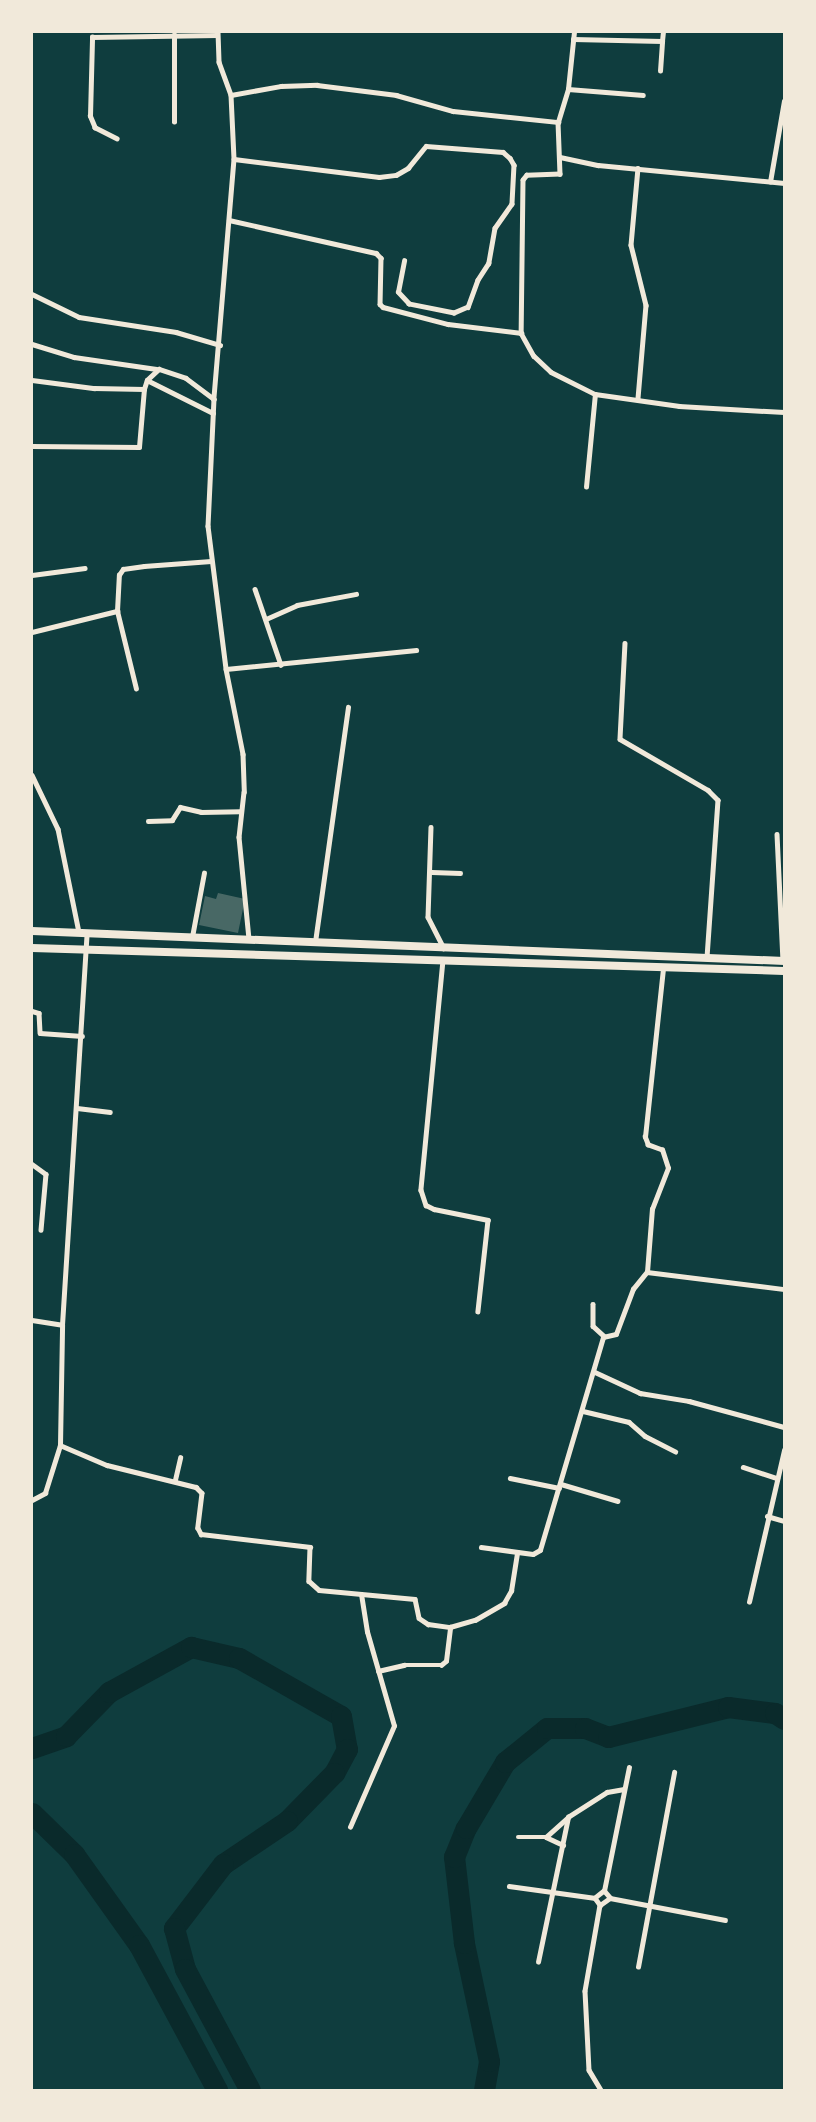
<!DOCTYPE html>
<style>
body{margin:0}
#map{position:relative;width:816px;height:2122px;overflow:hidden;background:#0f3d3e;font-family:Bitter,serif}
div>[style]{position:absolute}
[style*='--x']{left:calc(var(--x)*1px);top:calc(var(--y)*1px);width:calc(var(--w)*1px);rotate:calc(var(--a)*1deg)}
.river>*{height:21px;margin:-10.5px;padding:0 10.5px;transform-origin:10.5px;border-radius:10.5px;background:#0a2a2b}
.building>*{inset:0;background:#486865}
.minor>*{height:4.5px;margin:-2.25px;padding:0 2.25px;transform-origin:2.25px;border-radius:2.25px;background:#f1e9da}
.trunk>*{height:8px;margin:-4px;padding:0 4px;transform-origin:4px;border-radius:4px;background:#f1e9da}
span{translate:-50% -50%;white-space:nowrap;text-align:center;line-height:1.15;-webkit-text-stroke:5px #f1e9da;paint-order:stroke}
.frame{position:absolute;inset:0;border:33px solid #f1e9da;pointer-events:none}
</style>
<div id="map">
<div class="river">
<i style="--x:32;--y:1748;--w:36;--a:-19"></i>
<i style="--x:66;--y:1736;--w:62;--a:-45.7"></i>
<i style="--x:109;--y:1692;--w:94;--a:-28.8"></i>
<i style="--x:191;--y:1647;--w:49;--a:12.9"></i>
<i style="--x:239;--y:1658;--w:117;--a:29.6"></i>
<i style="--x:341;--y:1716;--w:34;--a:80"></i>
<i style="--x:347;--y:1749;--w:27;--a:118"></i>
<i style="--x:334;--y:1773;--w:67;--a:134.4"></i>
<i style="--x:287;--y:1821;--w:77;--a:146.1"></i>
<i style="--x:223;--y:1864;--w:81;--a:127.4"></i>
<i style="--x:174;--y:1928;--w:42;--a:75"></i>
<i style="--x:185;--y:1969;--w:137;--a:61.8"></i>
<i style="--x:32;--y:1813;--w:59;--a:44.3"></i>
<i style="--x:74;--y:1854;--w:112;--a:54.5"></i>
<i style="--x:139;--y:1945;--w:165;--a:61.7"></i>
<i style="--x:484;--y:2090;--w:29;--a:-80"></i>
<i style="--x:489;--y:2061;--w:121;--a:-102"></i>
<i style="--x:464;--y:1943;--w:87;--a:-96.6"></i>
<i style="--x:454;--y:1857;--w:31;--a:-68"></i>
<i style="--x:466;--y:1828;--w:77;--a:-59.4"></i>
<i style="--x:505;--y:1762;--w:54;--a:-39"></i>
<i style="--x:547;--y:1728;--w:38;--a:0"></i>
<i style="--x:585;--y:1728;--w:25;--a:21"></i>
<i style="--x:608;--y:1737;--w:124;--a:-14"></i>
<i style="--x:728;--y:1707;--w:47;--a:7.3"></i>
<i style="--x:775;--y:1713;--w:11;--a:34"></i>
</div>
<div class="building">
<i style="clip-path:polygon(218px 893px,245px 899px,238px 933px,199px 925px,205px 896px,216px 899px)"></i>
</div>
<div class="minor">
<i style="--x:218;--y:32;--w:30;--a:88"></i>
<i style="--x:219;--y:62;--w:35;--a:70"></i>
<i style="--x:231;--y:95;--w:64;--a:87.3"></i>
<i style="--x:234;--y:159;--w:241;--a:94.8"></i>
<i style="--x:214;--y:399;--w:127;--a:92.7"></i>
<i style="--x:208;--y:526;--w:144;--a:82.8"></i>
<i style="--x:226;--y:669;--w:87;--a:78.7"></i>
<i style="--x:243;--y:754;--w:38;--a:88"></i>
<i style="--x:244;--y:792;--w:45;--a:96.3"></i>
<i style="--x:239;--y:837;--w:102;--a:84.4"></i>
<i style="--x:573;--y:39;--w:89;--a:1.3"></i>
<i style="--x:662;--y:41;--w:9;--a:-84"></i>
<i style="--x:660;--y:71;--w:30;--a:-86"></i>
<i style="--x:568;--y:89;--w:75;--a:4.6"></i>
<i style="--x:231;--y:95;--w:51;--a:-10.2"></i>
<i style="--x:281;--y:86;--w:36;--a:-2"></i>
<i style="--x:317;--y:85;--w:80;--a:7.2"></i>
<i style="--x:396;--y:95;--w:59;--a:15.7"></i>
<i style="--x:453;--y:111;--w:106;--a:6"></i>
<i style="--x:558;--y:122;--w:52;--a:87.8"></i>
<i style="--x:560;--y:174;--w:33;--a:178"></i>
<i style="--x:527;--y:175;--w:6;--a:129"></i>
<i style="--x:523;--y:180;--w:153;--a:90.7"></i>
<i style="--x:174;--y:122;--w:87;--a:-90"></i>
<i style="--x:558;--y:122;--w:34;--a:-73"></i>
<i style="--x:568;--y:89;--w:57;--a:-84"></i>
<i style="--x:117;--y:139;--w:25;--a:-153"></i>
<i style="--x:95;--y:128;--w:13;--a:-113"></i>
<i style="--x:90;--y:116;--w:79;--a:-88.5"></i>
<i style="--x:92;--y:37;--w:125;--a:-0.9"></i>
<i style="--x:560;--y:157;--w:39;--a:12"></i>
<i style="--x:598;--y:165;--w:187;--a:5.5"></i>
<i style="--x:234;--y:159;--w:146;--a:7.1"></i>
<i style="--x:379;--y:177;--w:17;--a:-7"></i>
<i style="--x:396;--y:175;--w:14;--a:-30"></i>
<i style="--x:408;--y:168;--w:28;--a:-51"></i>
<i style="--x:426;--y:146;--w:77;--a:4.5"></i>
<i style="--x:503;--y:152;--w:9;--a:41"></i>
<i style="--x:510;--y:158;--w:8;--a:60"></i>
<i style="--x:514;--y:165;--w:39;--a:93"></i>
<i style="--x:512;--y:204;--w:29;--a:125"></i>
<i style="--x:495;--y:228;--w:36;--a:100"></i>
<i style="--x:489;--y:263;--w:20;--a:123"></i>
<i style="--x:478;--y:280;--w:29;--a:110"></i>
<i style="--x:468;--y:307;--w:15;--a:157"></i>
<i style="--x:454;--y:313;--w:46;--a:-168.7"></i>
<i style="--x:409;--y:304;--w:16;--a:-133"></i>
<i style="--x:398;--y:292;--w:32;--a:-79"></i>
<i style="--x:638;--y:168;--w:77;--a:95.2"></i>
<i style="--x:631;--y:245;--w:62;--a:76"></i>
<i style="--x:646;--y:305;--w:94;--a:94.9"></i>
<i style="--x:770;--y:182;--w:82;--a:-80.2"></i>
<i style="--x:229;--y:220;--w:151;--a:12.7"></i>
<i style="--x:376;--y:253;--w:7;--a:45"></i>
<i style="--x:381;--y:258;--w:46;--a:91.2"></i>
<i style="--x:380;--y:304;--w:4;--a:45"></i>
<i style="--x:383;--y:307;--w:67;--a:14.7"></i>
<i style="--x:448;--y:324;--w:74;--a:7"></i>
<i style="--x:521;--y:333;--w:26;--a:61"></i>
<i style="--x:534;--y:356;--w:23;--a:43"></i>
<i style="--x:551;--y:372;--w:49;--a:26.6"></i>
<i style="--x:595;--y:394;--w:85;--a:8.1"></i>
<i style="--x:679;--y:406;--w:105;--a:3.3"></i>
<i style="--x:32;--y:294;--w:52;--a:26.1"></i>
<i style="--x:79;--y:317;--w:98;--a:8.8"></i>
<i style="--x:176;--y:332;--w:46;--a:16.5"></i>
<i style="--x:32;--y:344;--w:44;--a:17.2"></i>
<i style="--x:74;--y:357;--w:83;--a:8.3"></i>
<i style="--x:32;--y:380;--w:63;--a:7.4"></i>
<i style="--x:94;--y:388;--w:50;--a:1.1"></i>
<i style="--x:144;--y:389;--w:9;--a:-72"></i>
<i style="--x:147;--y:380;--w:16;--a:-43"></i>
<i style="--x:159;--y:369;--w:28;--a:18"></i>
<i style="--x:186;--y:378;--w:35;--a:37"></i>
<i style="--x:147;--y:380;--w:74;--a:26.6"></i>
<i style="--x:32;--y:446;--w:107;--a:0.5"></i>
<i style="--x:139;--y:447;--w:58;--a:-85.1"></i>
<i style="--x:586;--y:487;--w:93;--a:-84.5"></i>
<i style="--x:32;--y:575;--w:53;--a:-7.5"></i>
<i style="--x:255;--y:589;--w:80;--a:71.1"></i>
<i style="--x:266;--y:619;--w:34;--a:-24"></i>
<i style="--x:297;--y:605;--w:60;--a:-10.6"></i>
<i style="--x:32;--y:632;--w:88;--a:-13.9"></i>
<i style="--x:625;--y:643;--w:96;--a:93"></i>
<i style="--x:620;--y:739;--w:102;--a:30.1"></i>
<i style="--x:708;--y:790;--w:14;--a:45"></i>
<i style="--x:718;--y:800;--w:157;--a:94"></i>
<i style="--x:226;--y:669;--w:191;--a:-5.7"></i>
<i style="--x:136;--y:689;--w:80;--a:-103.7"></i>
<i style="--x:117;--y:611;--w:36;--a:-87"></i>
<i style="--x:119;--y:575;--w:7;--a:-56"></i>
<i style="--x:123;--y:569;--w:21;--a:-8"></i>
<i style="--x:144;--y:566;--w:67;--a:-4.3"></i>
<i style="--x:32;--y:775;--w:60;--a:64.3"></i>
<i style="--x:58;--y:829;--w:105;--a:78.5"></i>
<i style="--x:148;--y:821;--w:24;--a:-2"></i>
<i style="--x:172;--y:820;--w:15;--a:-58"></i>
<i style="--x:180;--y:807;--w:22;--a:13"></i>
<i style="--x:201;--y:812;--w:39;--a:-1"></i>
<i style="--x:431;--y:827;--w:90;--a:91.9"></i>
<i style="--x:428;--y:917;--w:35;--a:63"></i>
<i style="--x:777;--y:834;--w:127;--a:87.3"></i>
<i style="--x:432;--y:872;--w:28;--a:2"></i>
<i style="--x:192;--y:937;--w:65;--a:-79.4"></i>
<i style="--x:315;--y:942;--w:237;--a:-82"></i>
<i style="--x:443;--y:960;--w:231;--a:95.5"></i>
<i style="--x:421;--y:1190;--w:16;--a:72"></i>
<i style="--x:426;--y:1205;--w:9;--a:27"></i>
<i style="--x:434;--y:1209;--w:55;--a:11.5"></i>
<i style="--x:488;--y:1220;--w:92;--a:96.3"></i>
<i style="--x:32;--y:1011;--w:7;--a:16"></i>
<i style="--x:39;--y:1013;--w:20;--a:87"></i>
<i style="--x:40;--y:1033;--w:42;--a:4.1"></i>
<i style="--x:77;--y:1108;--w:33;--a:7"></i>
<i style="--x:32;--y:1164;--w:17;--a:36"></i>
<i style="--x:46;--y:1174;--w:56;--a:95.1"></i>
<i style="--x:647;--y:1272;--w:138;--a:7.1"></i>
<i style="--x:593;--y:1304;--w:22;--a:90"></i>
<i style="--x:593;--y:1326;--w:15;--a:42"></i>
<i style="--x:32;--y:1320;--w:30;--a:9"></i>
<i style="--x:595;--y:1372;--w:50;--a:25"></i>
<i style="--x:640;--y:1393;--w:50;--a:9.3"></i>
<i style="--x:689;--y:1401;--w:98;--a:15.3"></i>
<i style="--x:583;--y:1411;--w:47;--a:13.4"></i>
<i style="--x:629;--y:1422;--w:21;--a:41"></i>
<i style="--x:645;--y:1436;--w:34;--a:27"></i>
<i style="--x:60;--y:1445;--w:51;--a:23.1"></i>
<i style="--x:107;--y:1465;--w:92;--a:13.9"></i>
<i style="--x:196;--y:1487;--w:8;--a:45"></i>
<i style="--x:202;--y:1493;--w:35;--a:97"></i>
<i style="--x:198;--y:1528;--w:7;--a:63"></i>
<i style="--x:201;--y:1534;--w:110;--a:6.8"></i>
<i style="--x:310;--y:1547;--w:34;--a:92"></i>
<i style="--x:309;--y:1581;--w:13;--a:42"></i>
<i style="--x:319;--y:1590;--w:96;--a:5.4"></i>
<i style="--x:415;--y:1599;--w:19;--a:78"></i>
<i style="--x:419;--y:1618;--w:11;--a:34"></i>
<i style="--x:428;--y:1624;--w:22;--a:8"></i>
<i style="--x:450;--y:1627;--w:26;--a:-16"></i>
<i style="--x:475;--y:1620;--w:34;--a:-30"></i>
<i style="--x:504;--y:1603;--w:14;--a:-60"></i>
<i style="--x:511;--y:1591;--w:39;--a:-81"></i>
<i style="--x:743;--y:1467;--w:36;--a:18"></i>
<i style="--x:510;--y:1478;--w:50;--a:11.5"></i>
<i style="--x:175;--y:1480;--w:23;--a:-77"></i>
<i style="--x:561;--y:1484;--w:59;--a:16.6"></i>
<i style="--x:32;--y:1500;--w:15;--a:-28"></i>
<i style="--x:45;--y:1493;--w:50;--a:-72.6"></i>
<i style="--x:60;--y:1445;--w:120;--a:-89"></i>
<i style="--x:62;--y:1325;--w:393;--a:-86.4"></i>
<i style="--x:767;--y:1516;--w:18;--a:16"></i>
<i style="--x:481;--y:1547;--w:52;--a:7.7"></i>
<i style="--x:533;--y:1554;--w:8;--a:-30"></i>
<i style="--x:540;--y:1550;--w:222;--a:-73.5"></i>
<i style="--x:603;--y:1337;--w:13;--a:-13"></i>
<i style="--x:616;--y:1334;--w:48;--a:-69.3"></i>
<i style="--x:633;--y:1289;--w:22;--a:-51"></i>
<i style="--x:647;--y:1272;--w:63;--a:-85.5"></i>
<i style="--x:652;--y:1209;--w:44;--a:-68.7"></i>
<i style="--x:668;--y:1168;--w:19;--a:-108"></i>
<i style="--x:662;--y:1150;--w:15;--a:-160"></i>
<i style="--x:648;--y:1145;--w:9;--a:-111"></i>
<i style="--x:645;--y:1137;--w:169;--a:-83.9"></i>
<i style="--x:749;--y:1602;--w:156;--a:-77"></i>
<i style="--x:378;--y:1671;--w:27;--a:-13"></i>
<i style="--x:404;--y:1665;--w:37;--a:0"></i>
<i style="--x:441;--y:1665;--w:6;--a:-39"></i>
<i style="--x:446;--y:1661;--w:34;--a:-83"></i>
<i style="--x:350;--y:1827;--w:110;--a:-66.5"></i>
<i style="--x:394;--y:1726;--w:98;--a:-106"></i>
<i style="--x:367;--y:1632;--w:36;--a:-99"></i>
<i style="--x:518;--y:1837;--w:28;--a:0"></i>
<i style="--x:546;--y:1837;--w:19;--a:25"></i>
<i style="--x:546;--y:1837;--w:30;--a:-42"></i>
<i style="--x:509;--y:1886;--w:87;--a:7.9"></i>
<i style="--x:595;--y:1898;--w:9;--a:54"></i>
<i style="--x:600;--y:1905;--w:12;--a:-35"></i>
<i style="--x:610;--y:1898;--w:9;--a:-131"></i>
<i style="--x:604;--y:1891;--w:11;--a:142"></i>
<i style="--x:604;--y:1891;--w:126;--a:-78.6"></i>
<i style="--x:610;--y:1898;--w:117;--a:10.8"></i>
<i style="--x:600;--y:1905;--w:87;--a:99.9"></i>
<i style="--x:585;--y:1991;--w:79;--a:87.1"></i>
<i style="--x:589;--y:2070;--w:23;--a:59"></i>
<i style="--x:538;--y:1962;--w:148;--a:-78.3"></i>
<i style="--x:568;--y:1817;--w:46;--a:-32.7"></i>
<i style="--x:607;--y:1792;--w:17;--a:-10"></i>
<i style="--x:638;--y:1967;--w:198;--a:-79.5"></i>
</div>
<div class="trunk">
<i style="--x:32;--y:931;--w:753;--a:2.28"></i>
<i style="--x:32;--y:948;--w:752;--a:1.75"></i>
</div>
<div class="frame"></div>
</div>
